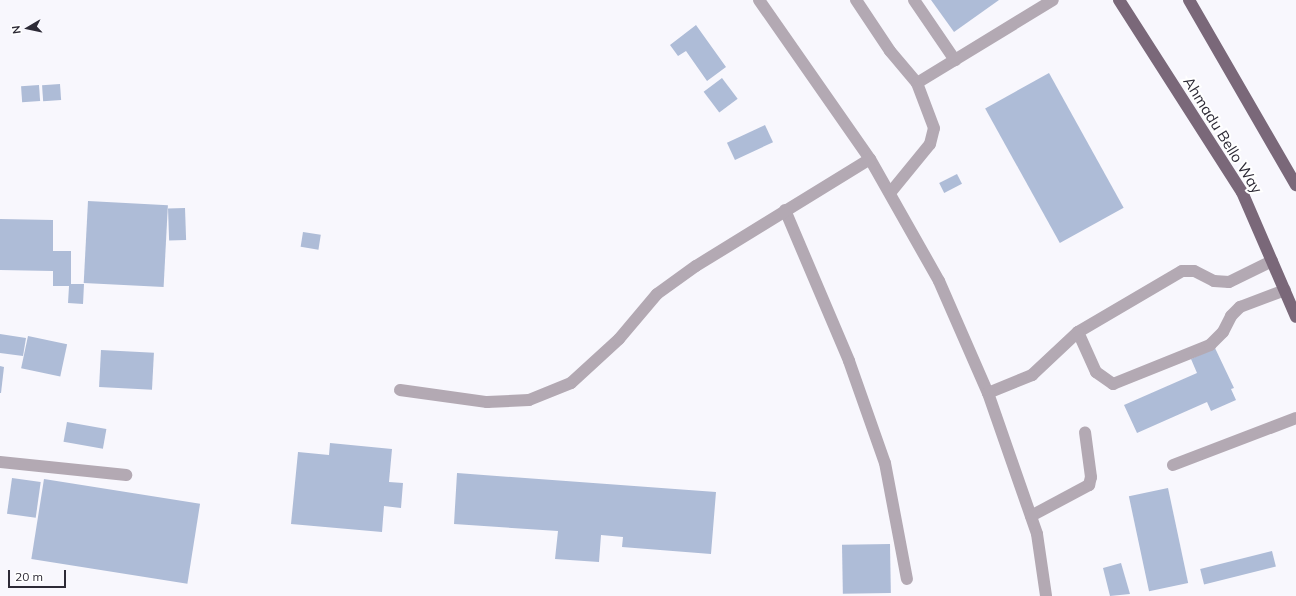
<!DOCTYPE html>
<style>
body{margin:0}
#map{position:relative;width:1296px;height:596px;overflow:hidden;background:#f8f7fd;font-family:Mulish,sans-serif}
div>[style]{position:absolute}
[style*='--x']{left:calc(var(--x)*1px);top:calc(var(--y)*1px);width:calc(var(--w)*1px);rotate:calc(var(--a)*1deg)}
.building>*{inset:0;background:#aebcd7;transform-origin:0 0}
.minor>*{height:12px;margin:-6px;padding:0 6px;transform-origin:6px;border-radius:6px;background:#b3a9b3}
.major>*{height:12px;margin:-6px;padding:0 6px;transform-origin:6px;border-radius:6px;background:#7a6879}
span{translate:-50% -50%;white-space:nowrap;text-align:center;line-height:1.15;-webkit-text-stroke:4px #fff;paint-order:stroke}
.street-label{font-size:15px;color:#2d2a36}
.north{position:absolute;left:8px;top:8px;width:40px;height:40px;-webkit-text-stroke:3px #fff;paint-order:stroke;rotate:261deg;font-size:11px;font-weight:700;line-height:16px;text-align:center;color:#2d2a36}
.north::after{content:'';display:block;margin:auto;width:14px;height:18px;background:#2d2a36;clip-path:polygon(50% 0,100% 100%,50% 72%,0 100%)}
.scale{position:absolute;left:8px;top:570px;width:58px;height:18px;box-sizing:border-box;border:2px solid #2d2a36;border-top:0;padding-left:5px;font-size:12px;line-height:14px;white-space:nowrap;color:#2d2a36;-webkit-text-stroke:3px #fff;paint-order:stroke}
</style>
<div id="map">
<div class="building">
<i style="clip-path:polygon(931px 0,999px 0,954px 32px)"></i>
<i style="clip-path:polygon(696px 25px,726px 67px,707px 81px,686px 51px,678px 56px,670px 45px)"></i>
<i style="left:1049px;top:73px;width:154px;height:73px;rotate:61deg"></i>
<i style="left:722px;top:78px;width:26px;height:23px;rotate:53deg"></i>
<i style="left:60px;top:84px;width:16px;height:18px;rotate:86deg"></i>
<i style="left:39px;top:85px;width:16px;height:18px;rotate:86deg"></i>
<i style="left:765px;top:125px;width:19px;height:42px;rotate:65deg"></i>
<i style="left:957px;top:174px;width:11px;height:20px;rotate:63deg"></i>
<i style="left:88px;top:201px;width:80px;height:82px;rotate:3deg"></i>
<i style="left:185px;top:208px;width:32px;height:17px;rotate:88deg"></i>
<i style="clip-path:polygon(0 219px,53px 220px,53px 251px,71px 251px,71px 284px,84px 284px,83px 304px,68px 303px,69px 286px,53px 286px,53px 271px,0 270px)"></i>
<i style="left:303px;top:232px;width:18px;height:15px;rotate:9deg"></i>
<i style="clip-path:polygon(0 334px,26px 338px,23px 356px,0 353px)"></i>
<i style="left:28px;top:336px;width:40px;height:33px;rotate:12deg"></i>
<i style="clip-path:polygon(1215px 348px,1234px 388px,1231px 389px,1236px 400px,1211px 411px,1207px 402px,1137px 433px,1124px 405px,1197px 373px,1191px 359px)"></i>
<i style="left:101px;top:350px;width:53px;height:37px;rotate:3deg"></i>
<i style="clip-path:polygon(0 366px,4px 367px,1px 393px,0 393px)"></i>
<i style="left:67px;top:422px;width:40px;height:20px;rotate:10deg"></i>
<i style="clip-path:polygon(330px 443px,392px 449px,389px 482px,403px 483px,401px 508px,384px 506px,382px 532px,291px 524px,298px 452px,329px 455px)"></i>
<i style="clip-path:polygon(457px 473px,716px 492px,711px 554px,622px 547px,623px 537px,601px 535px,599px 562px,555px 559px,558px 531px,454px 524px)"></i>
<i style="left:12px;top:478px;width:29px;height:36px;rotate:8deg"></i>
<i style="left:44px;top:479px;width:158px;height:81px;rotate:9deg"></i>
<i style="left:1168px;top:488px;width:97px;height:40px;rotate:78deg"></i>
<i style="left:890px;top:544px;width:49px;height:48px;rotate:89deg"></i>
<i style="left:1272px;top:551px;width:16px;height:74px;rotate:76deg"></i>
<i style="clip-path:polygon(1121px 563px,1130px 594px,1110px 596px,1103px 568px)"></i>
</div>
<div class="minor">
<i style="--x:759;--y:0;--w:194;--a:55.1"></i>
<i style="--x:870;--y:159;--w:140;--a:60.5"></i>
<i style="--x:939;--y:281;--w:122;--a:66.4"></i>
<i style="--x:988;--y:393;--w:149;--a:70.8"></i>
<i style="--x:1037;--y:534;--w:63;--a:81.7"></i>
<i style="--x:856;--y:0;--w:61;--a:56.3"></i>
<i style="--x:890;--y:51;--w:42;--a:49.8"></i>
<i style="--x:917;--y:83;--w:159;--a:-31.4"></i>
<i style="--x:914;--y:0;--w:73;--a:55.7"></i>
<i style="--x:890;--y:193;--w:63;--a:-50.8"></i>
<i style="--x:930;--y:144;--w:16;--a:-76"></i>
<i style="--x:934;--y:128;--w:48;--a:-110.7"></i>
<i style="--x:785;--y:210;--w:164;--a:67"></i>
<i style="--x:849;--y:361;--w:108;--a:70.6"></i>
<i style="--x:885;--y:463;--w:118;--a:79.3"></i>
<i style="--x:1272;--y:261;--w:48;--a:154"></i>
<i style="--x:1229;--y:282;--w:15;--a:-176"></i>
<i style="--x:1214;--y:281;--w:22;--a:-153"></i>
<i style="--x:1194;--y:271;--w:12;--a:180"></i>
<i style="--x:1182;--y:271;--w:121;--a:149.6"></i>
<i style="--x:1078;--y:332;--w:44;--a:65.8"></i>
<i style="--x:1096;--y:372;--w:21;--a:35"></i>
<i style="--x:1113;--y:384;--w:105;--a:-21.9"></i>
<i style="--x:1210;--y:345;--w:18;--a:-45"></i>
<i style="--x:1223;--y:332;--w:18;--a:-63"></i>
<i style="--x:1231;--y:316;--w:13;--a:-45"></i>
<i style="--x:1240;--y:307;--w:48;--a:-20.7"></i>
<i style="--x:400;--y:390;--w:88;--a:7.9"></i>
<i style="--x:487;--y:402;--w:42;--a:-2.7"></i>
<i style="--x:529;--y:400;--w:45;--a:-22"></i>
<i style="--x:571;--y:383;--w:65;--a:-42.5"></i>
<i style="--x:619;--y:339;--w:59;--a:-49.8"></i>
<i style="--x:657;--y:294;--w:48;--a:-35.7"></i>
<i style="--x:696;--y:266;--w:204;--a:-31.6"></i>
<i style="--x:988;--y:393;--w:48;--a:-22.2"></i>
<i style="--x:1032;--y:375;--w:63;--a:-43.1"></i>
<i style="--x:0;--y:462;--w:127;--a:5.9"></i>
<i style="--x:1173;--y:465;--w:132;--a:-20.9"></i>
<i style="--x:1031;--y:516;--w:66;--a:-28.1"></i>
<i style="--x:1089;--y:485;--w:8;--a:-76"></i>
<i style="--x:1091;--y:477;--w:45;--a:-97.6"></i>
</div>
<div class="major">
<i style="--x:1119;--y:0;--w:228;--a:57.4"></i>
<i style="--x:1242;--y:192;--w:136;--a:66.6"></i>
<i style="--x:1189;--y:0;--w:214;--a:60"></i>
</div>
<div class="street-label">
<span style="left:1223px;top:135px;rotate:58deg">Ahmadu Bello Way</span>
</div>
<div class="north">N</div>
<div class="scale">20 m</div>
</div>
